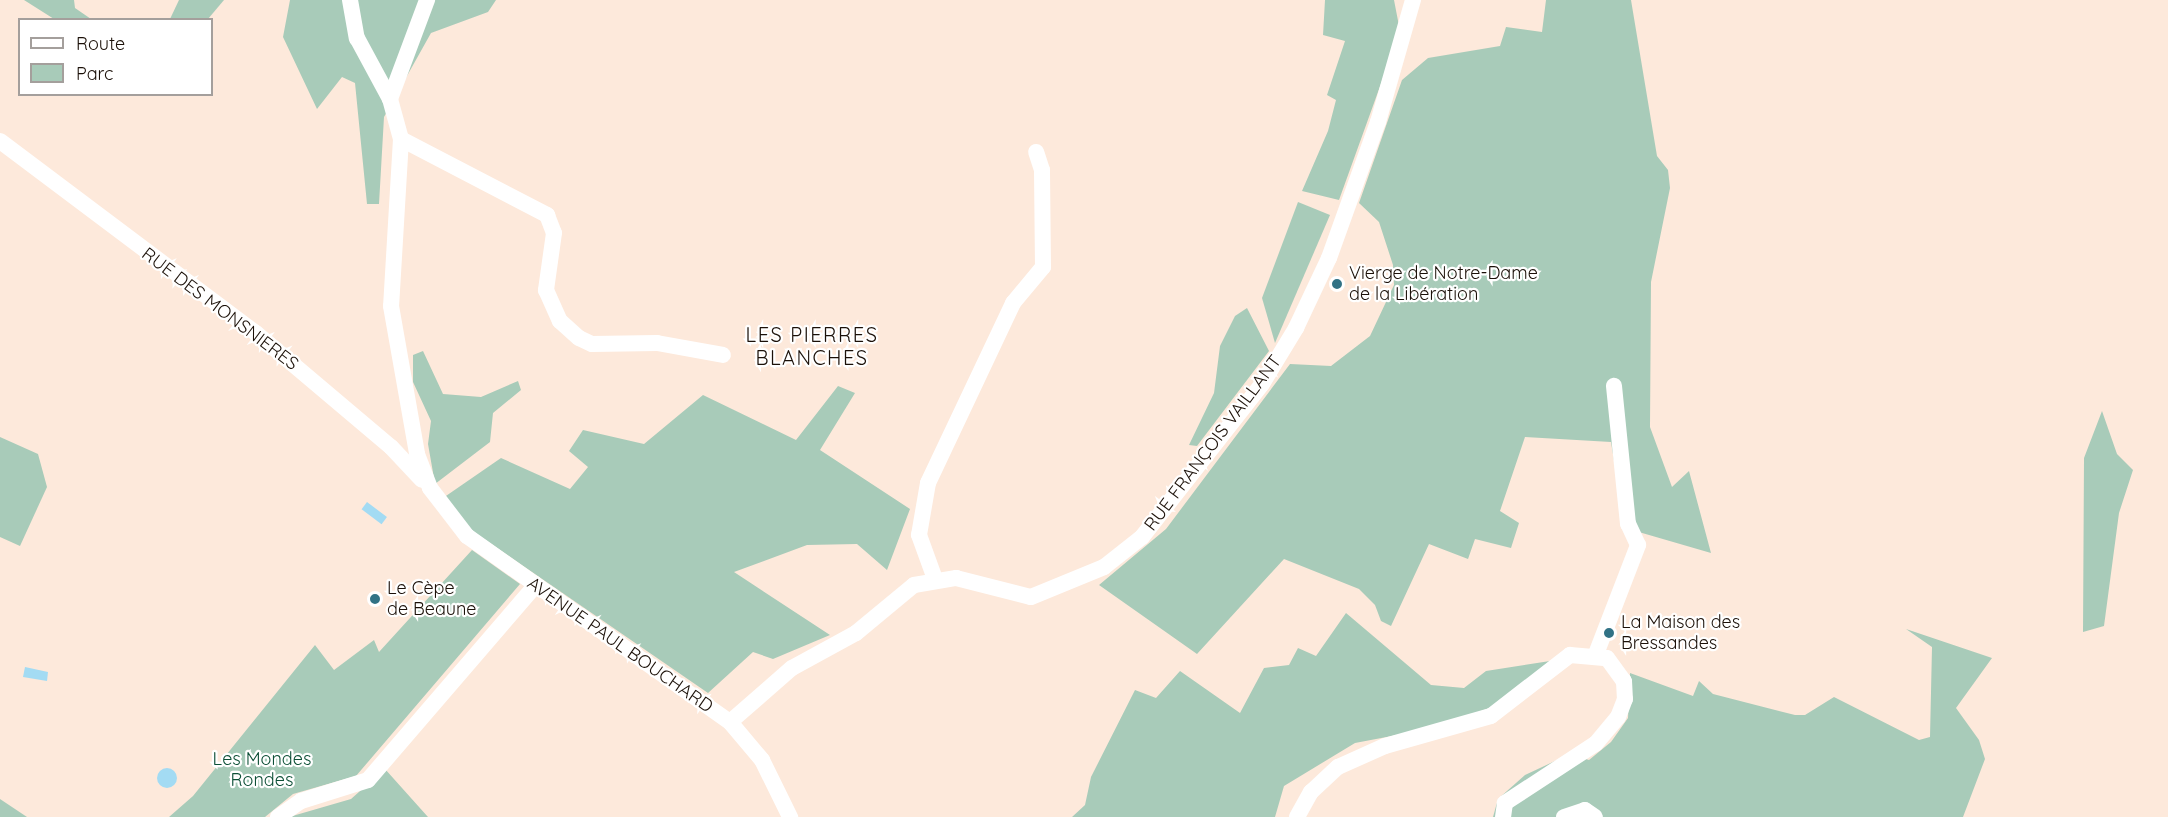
<!DOCTYPE html>
<meta charset="utf-8">
<style>
body{margin:0}
#map{position:relative;width:2168px;height:817px;overflow:hidden;background:#fde9db;font-family:Quicksand,sans-serif}
div>[style]{position:absolute}
[style*='--x']{left:calc(var(--x)*1px);top:calc(var(--y)*1px);width:calc(var(--w)*1px);rotate:calc(var(--a)*1deg)}
.green>*{inset:0;background:#a8cbb9}
.water>*{inset:0;background:#a3dbf3;transform-origin:0 0}
.round{border-radius:50%}
.minor>*{height:16px;margin:-8px;padding:0 8px;transform-origin:8px;border-radius:8px;background:#fff}
.dots>*{width:16px;height:16px;translate:-50% -50%;box-sizing:border-box;border:3px solid #fff;border-radius:50%}
span{translate:-50% -50%;white-space:nowrap;text-align:center;line-height:1.15;-webkit-text-stroke:4.5px #fff;paint-order:stroke}
.poi-label{font-size:18px;color:#1b1008}
.left{translate:0 -50%;text-align:left}
.street-label{font-size:18px;color:#1b1008}
.park-label{font-size:18px;color:#0c4f36}
.neighbourhood-label{font-size:20px;color:#1b1008;letter-spacing:1.5px}
.legend{position:absolute;left:18px;top:18px;width:195px;height:78px;box-sizing:border-box;background:#fff;border:2px solid #a49f9c;margin:0;padding:8px 10px;list-style:none;font-size:18px;color:#1b1008}
.legend li{display:flex;align-items:center;gap:12px;height:30px}
.legend b{width:30px;border:2px solid #a49f9c}
</style>
<div id="map">
<div class="green">
<i style="clip-path:polygon(24px 0,74px 0,75px 8px,91px 19px,54px 19px)"></i>
<i style="clip-path:polygon(179px 0,224px 0,208px 19px,170px 19px)"></i>
<i style="clip-path:polygon(290px 0,496px 0,488px 12px,431px 33px,384px 117px,379px 204px,367px 204px,355px 83px,342px 77px,317px 109px,283px 37px)"></i>
<i style="clip-path:polygon(1325px 0,1394px 0,1400px 31px,1339px 200px,1302px 191px,1328px 131px,1336px 100px,1327px 95px,1345px 41px,1323px 35px)"></i>
<i style="clip-path:polygon(1546px 0,1631px 0,1657px 156px,1668px 170px,1670px 188px,1651px 282px,1650px 427px,1672px 487px,1689px 471px,1711px 553px,1625px 528px,1611px 442px,1525px 437px,1500px 511px,1519px 523px,1511px 548px,1475px 539px,1468px 559px,1429px 544px,1391px 626px,1381px 621px,1375px 605px,1359px 589px,1284px 559px,1197px 654px,1099px 585px,1166px 529px,1290px 364px,1331px 366px,1370px 336px,1394px 285px,1393px 265px,1379px 222px,1359px 203px,1402px 80px,1428px 58px,1500px 46px,1506px 27px,1542px 32px)"></i>
<i style="clip-path:polygon(1298px 202px,1330px 215px,1275px 343px,1262px 298px)"></i>
<i style="clip-path:polygon(1247px 308px,1269px 351px,1197px 446px,1189px 445px,1214px 393px,1220px 346px,1235px 316px)"></i>
<i style="clip-path:polygon(423px 351px,443px 394px,481px 397px,518px 381px,521px 390px,493px 413px,490px 442px,435px 484px,428px 444px,431px 421px,413px 382px,413px 355px)"></i>
<i style="clip-path:polygon(838px 386px,855px 393px,820px 450px,910px 509px,887px 570px,857px 544px,807px 545px,734px 572px,830px 635px,773px 659px,753px 652px,708px 693px,471px 530px,443px 498px,501px 458px,570px 489px,588px 467px,569px 451px,583px 430px,644px 444px,703px 395px,796px 440px)"></i>
<i style="clip-path:polygon(2102px 411px,2117px 454px,2133px 470px,2119px 513px,2104px 626px,2083px 632px,2084px 458px)"></i>
<i style="clip-path:polygon(0 437px,38px 454px,47px 487px,20px 546px,0 537px)"></i>
<i style="clip-path:polygon(472px 550px,520px 584px,356px 776px,293px 794px,265px 817px,169px 817px,193px 796px,315px 645px,334px 670px,374px 640px,379px 652px)"></i>
<i style="clip-path:polygon(1346px 613px,1431px 685px,1464px 688px,1486px 671px,1550px 661px,1495px 706px,1434px 728px,1355px 743px,1284px 786px,1275px 817px,1072px 817px,1085px 805px,1091px 777px,1135px 690px,1156px 698px,1180px 671px,1240px 713px,1264px 668px,1289px 665px,1298px 648px,1316px 656px)"></i>
<i style="clip-path:polygon(1906px 629px,1992px 658px,1956px 708px,1979px 740px,1985px 759px,1963px 817px,1493px 817px,1498px 799px,1525px 775px,1570px 754px,1589px 760px,1611px 742px,1628px 718px,1630px 673px,1693px 696px,1699px 681px,1713px 694px,1795px 715px,1805px 715px,1834px 697px,1919px 740px,1930px 737px,1932px 647px)"></i>
<i style="clip-path:polygon(385px 769px,428px 817px,289px 817px,351px 799px)"></i>
<i style="clip-path:polygon(0 799px,27px 817px,0 817px)"></i>
</div>
<div class="water">
<i style="left:367px;top:502px;width:25px;height:9px;rotate:37deg"></i>
<i style="clip-path:polygon(25px 667px,48px 672px,47px 681px,23px 677px)"></i>
<i class="round" style="left:157px;top:768px;width:20px;height:20px"></i>
</div>
<div class="minor">
<i style="--x:350;--y:0;--w:39;--a:80"></i>
<i style="--x:357;--y:38;--w:69;--a:61.6"></i>
<i style="--x:390;--y:99;--w:41;--a:74.6"></i>
<i style="--x:401;--y:139;--w:167;--a:93.4"></i>
<i style="--x:391;--y:306;--w:150;--a:80"></i>
<i style="--x:417;--y:454;--w:36;--a:69"></i>
<i style="--x:430;--y:488;--w:61;--a:52.4"></i>
<i style="--x:467;--y:536;--w:322;--a:35.3"></i>
<i style="--x:730;--y:722;--w:50;--a:49.9"></i>
<i style="--x:762;--y:760;--w:64;--a:63.8"></i>
<i style="--x:390;--y:99;--w:106;--a:-69.5"></i>
<i style="--x:401;--y:139;--w:165;--a:27.5"></i>
<i style="--x:547;--y:215;--w:19;--a:69"></i>
<i style="--x:554;--y:233;--w:58;--a:98"></i>
<i style="--x:546;--y:290;--w:34;--a:66"></i>
<i style="--x:560;--y:321;--w:25;--a:42"></i>
<i style="--x:579;--y:338;--w:14;--a:25"></i>
<i style="--x:592;--y:344;--w:65;--a:-0.9"></i>
<i style="--x:657;--y:343;--w:67;--a:10.3"></i>
<i style="--x:0;--y:141;--w:320;--a:36.9"></i>
<i style="--x:256;--y:333;--w:177;--a:40.2"></i>
<i style="--x:391;--y:447;--w:45;--a:46.8"></i>
<i style="--x:935;--y:579;--w:47;--a:-110"></i>
<i style="--x:919;--y:535;--w:53;--a:-80.2"></i>
<i style="--x:928;--y:483;--w:199;--a:-64.7"></i>
<i style="--x:1013;--y:303;--w:47;--a:-50.2"></i>
<i style="--x:1043;--y:267;--w:97;--a:-90.6"></i>
<i style="--x:1042;--y:170;--w:19;--a:-108"></i>
<i style="--x:1596;--y:654;--w:117;--a:-68.9"></i>
<i style="--x:1638;--y:545;--w:23;--a:-115"></i>
<i style="--x:1628;--y:524;--w:139;--a:-95.8"></i>
<i style="--x:730;--y:722;--w:82;--a:-41.1"></i>
<i style="--x:792;--y:668;--w:73;--a:-28.7"></i>
<i style="--x:856;--y:633;--w:75;--a:-39.6"></i>
<i style="--x:914;--y:585;--w:43;--a:-9.5"></i>
<i style="--x:956;--y:578;--w:77;--a:14.2"></i>
<i style="--x:1031;--y:597;--w:79;--a:-22.3"></i>
<i style="--x:1104;--y:567;--w:48;--a:-38.3"></i>
<i style="--x:1142;--y:537;--w:194;--a:-51.9"></i>
<i style="--x:1262;--y:384;--w:66;--a:-58.7"></i>
<i style="--x:1296;--y:328;--w:77;--a:-64.8"></i>
<i style="--x:1329;--y:258;--w:145;--a:-70.2"></i>
<i style="--x:1378;--y:122;--w:127;--a:-74"></i>
<i style="--x:278;--y:817;--w:28;--a:-35"></i>
<i style="--x:301;--y:801;--w:70;--a:-17.4"></i>
<i style="--x:368;--y:780;--w:256;--a:-49.3"></i>
<i style="--x:1297;--y:817;--w:29;--a:-61"></i>
<i style="--x:1311;--y:792;--w:37;--a:-43"></i>
<i style="--x:1338;--y:767;--w:51;--a:-24.1"></i>
<i style="--x:1385;--y:746;--w:110;--a:-15.8"></i>
<i style="--x:1491;--y:716;--w:100;--a:-37.7"></i>
<i style="--x:1570;--y:655;--w:37;--a:5"></i>
<i style="--x:1607;--y:658;--w:29;--a:54"></i>
<i style="--x:1624;--y:681;--w:18;--a:87"></i>
<i style="--x:1625;--y:699;--w:19;--a:111"></i>
<i style="--x:1618;--y:717;--w:35;--a:130"></i>
<i style="--x:1595;--y:744;--w:108;--a:146.8"></i>
<i style="--x:1505;--y:803;--w:14;--a:98"></i>
<i style="--x:1564;--y:817;--w:22;--a:-18"></i>
<i style="--x:1585;--y:810;--w:12;--a:35"></i>
</div>
<div class="dots">
<i style="left:1337px;top:284px;background:#317285"></i>
<i style="left:375px;top:599px;background:#317285"></i>
<i style="left:1609px;top:633px;background:#317285"></i>
</div>
<div class="poi-label">
<span class="left" style="left:1349px;top:284px">Vierge de Notre-Dame<br>de la Libération</span>
<span class="left" style="left:387px;top:599px">Le Cèpe<br>de Beaune</span>
<span class="left" style="left:1621px;top:633px">La Maison des<br>Bressandes</span>
</div>
<div class="street-label">
<span style="left:220px;top:309px;rotate:37deg">RUE DES MONSNIERES</span>
<span style="left:1213px;top:443px;rotate:-53deg">RUE FRANÇOIS VAILLANT</span>
<span style="left:620px;top:645px;rotate:35deg">AVENUE PAUL BOUCHARD</span>
</div>
<div class="park-label">
<span style="left:262px;top:770px">Les Mondes<br>Rondes</span>
</div>
<div class="neighbourhood-label">
<span style="left:812px;top:346px">LES PIERRES<br>BLANCHES</span>
</div>
<ul class="legend">
<li><b style="height:8px;background:#fff"></b>Route</li>
<li><b style="height:16px;background:#a8cbb9"></b>Parc</li>
</ul>
</div>
